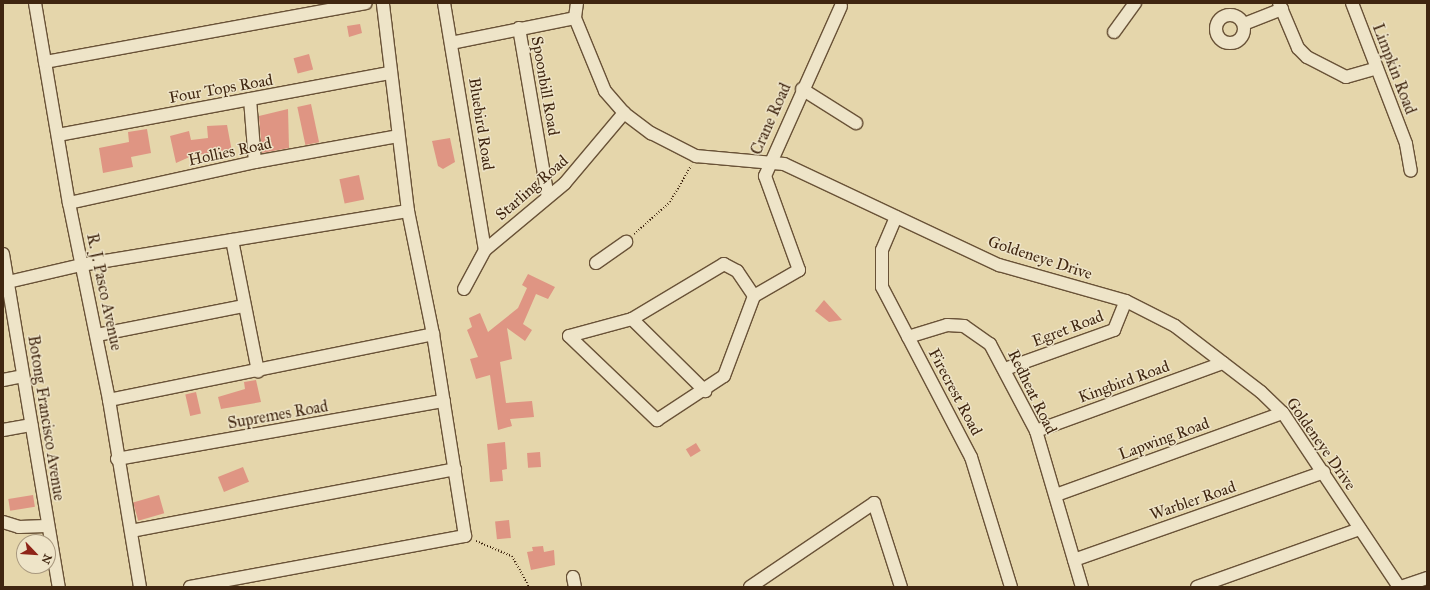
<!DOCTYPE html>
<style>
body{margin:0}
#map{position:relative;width:1430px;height:590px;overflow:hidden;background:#e5d6ab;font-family:"IM FELL Great Primer",serif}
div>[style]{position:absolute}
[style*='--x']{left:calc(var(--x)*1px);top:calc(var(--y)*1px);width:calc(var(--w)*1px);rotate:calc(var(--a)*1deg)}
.building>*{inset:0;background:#df9583;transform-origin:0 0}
.path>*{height:2px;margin-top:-1px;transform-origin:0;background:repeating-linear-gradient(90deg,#402610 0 1px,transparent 0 3px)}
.roads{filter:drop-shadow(1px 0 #695237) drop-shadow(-1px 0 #695237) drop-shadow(0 1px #695237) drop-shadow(0 -1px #695237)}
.minor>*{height:12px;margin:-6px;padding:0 6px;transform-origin:6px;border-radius:6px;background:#eee4c8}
.minor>.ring{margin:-6px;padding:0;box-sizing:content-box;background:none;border:12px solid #eee4c8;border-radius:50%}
span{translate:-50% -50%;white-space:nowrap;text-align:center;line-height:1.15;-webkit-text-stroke:3px #eee4c8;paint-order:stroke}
.street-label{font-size:16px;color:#402610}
.frame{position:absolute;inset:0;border:4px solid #402610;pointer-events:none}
.north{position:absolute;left:16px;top:534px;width:40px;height:40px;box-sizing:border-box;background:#eee4c8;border:1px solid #a8987e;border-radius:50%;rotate:115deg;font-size:11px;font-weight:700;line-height:16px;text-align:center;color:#402610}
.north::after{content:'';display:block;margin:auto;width:14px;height:18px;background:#8f2418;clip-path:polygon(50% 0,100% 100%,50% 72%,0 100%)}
</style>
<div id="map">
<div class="building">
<i style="clip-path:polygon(360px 24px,362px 33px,349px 37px,347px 26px)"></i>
<i style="left:309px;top:54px;width:16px;height:16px;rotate:75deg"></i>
<i style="left:311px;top:104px;width:39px;height:14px;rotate:78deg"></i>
<i style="clip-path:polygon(288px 109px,289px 148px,262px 153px,259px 116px)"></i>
<i style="clip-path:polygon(227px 125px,233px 157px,220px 158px,220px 152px,194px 155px,176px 163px,170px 136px,189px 131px,191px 140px,208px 138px,207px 126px)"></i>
<i style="clip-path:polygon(147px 129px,151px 153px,131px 157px,133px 167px,103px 173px,99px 148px,129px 142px,128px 132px)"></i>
<i style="clip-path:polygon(450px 138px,455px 162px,443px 169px,438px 166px,432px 141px)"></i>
<i style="left:359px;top:175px;width:25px;height:20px;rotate:78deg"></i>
<i style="clip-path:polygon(528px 274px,555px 287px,548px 299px,536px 294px,523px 324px,532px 330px,525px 341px,507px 328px,512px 359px,500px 362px,506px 403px,532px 401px,534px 417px,510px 419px,512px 426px,498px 430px,490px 375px,476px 379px,470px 359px,478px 357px,467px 330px,472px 327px,469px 318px,480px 313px,488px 332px,518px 308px,527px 288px,522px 285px)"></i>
<i style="clip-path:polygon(824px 300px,842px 320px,829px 322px,815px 311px)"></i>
<i style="clip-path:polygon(256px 380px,261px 402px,221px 409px,218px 397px,245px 389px,244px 382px)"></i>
<i style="left:196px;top:392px;width:22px;height:11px;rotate:77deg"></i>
<i style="clip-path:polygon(505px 442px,507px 469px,502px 470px,503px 481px,490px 482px,487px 444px)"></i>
<i style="left:696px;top:443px;width:9px;height:12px;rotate:58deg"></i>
<i style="left:540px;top:452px;width:15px;height:13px;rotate:86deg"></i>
<i style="left:243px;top:467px;width:16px;height:27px;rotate:68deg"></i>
<i style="left:33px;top:495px;width:12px;height:25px;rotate:81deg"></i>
<i style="left:159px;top:495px;width:19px;height:27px;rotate:74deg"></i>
<i style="left:509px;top:520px;width:18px;height:14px;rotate:84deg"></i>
<i style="clip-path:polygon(543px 546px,544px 552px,554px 550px,555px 565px,531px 570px,527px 552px,533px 551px,532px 547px)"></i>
</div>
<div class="path">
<i style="--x:634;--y:234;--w:48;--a:-41.6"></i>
<i style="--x:670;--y:202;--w:42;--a:-59.7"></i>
<i style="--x:476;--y:541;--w:39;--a:23"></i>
<i style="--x:512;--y:556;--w:35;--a:61"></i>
</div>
<div class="roads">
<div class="minor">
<i style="--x:35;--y:3;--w:203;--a:80.4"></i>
<i style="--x:69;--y:203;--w:201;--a:78.5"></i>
<i style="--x:109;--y:400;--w:190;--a:80.6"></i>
<i style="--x:444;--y:3;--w:250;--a:80.6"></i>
<i style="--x:577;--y:3;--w:15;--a:98"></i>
<i style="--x:575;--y:18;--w:79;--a:67.7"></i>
<i style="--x:605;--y:91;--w:29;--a:49"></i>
<i style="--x:624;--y:113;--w:34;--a:37"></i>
<i style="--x:651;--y:133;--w:51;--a:27.1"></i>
<i style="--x:696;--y:156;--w:88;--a:5.2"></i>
<i style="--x:784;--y:164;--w:238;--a:25.2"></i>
<i style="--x:999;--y:265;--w:132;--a:15.8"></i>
<i style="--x:1126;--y:301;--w:55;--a:27"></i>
<i style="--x:1175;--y:326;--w:108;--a:37.5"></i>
<i style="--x:1261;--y:392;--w:30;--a:44"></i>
<i style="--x:1283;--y:413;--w:209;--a:56.3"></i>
<i style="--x:1279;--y:3;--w:49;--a:67.1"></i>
<i style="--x:1298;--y:48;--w:13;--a:45"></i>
<i style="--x:1307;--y:57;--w:44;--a:27.1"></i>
<i style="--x:1346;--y:77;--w:32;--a:-16"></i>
<i style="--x:1352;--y:3;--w:151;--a:69"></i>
<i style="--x:1406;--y:144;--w:27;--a:80"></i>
<i class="ring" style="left:1216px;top:15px;width:16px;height:16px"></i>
<i style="--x:1244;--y:24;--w:41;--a:-21.5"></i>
<i style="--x:519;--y:28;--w:171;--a:80.3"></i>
<i style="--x:1114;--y:32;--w:36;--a:-54"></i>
<i style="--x:451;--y:43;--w:126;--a:-11.4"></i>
<i style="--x:45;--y:62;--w:326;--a:-10.4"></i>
<i style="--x:802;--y:89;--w:64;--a:32.2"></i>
<i style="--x:250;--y:99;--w:63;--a:85.5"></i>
<i style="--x:58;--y:135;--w:337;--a:-10.6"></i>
<i style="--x:69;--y:203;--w:190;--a:-12.4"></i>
<i style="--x:255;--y:162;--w:145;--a:-10.3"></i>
<i style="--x:896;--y:217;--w:36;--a:113"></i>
<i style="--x:882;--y:250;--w:37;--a:90"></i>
<i style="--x:882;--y:287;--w:192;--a:62.4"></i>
<i style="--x:971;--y:457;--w:136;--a:72.9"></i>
<i style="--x:232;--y:240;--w:134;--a:78.8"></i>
<i style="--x:3;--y:254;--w:338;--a:80.5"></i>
<i style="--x:596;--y:263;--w:37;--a:-35"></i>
<i style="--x:8;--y:282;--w:75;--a:-13.1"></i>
<i style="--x:81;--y:265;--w:331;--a:-9.4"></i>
<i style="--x:464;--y:289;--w:44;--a:-61.7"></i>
<i style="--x:485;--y:250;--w:104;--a:-39.9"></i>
<i style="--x:565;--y:183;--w:92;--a:-49.9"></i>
<i style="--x:754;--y:296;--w:30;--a:-124"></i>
<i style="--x:737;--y:271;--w:15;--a:-152"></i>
<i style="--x:724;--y:264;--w:107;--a:149.1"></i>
<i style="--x:632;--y:319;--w:65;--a:164.9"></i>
<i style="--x:569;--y:336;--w:122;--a:43.7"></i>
<i style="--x:657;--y:420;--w:80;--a:-33.3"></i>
<i style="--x:724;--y:376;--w:85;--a:-69.4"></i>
<i style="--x:754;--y:296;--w:52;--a:-30"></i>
<i style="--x:799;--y:270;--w:100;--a:-109.9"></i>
<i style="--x:765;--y:176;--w:186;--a:-65.9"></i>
<i style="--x:632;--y:319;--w:103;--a:44.6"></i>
<i style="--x:97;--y:335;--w:150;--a:-11.2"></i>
<i style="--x:908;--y:337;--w:41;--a:-17.1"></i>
<i style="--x:947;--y:325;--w:17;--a:3"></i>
<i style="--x:964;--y:326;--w:32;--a:35"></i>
<i style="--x:990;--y:344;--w:98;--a:62.1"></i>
<i style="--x:1036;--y:431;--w:163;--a:73.6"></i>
<i style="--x:1005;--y:369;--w:116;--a:-19.7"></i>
<i style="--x:1114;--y:330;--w:31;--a:-68"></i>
<i style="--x:3;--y:380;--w:20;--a:-11"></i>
<i style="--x:109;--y:400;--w:331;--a:-11.5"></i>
<i style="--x:3;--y:430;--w:29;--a:-10"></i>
<i style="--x:1036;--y:431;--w:199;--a:-20"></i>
<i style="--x:117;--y:459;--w:332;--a:-10.1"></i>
<i style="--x:1056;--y:495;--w:241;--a:-19.9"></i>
<i style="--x:3;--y:522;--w:17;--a:17"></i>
<i style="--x:19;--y:527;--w:27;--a:-2"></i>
<i style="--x:131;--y:531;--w:330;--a:-10.8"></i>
<i style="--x:1074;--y:560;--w:265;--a:-19.4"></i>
<i style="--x:573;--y:577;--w:10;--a:79"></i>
<i style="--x:190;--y:587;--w:280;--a:-10.5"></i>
<i style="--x:465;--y:536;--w:205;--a:-99"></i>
<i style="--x:433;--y:334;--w:126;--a:-101.5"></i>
<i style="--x:408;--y:211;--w:209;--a:-96.9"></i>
<i style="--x:750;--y:587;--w:150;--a:-34.1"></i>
<i style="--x:874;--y:503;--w:88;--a:72.2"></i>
<i style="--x:1197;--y:587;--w:173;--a:-19.6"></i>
<i style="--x:1401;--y:587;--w:28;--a:-19"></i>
</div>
</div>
<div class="street-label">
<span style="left:1394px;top:69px;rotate:69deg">Limpkin Road</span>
<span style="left:545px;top:86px;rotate:80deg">Spoonbill Road</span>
<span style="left:221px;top:89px;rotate:-10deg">Four Tops Road</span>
<span style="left:771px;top:119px;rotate:-66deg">Crane Road</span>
<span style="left:481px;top:124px;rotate:81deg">Bluebird Road</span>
<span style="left:230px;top:152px;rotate:-12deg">Hollies Road</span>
<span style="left:532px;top:188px;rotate:-41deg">Starling Road</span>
<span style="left:1040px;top:258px;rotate:18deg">Goldeneye Drive</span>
<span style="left:104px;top:292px;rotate:78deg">R. J. Pasco Avenue</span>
<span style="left:1068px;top:329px;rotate:-21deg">Egret Road</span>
<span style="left:1124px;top:382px;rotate:-20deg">Kingbird Road</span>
<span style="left:955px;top:392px;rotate:62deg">Firecrest Road</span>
<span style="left:1032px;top:392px;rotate:64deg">Redheat Road</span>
<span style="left:278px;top:415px;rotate:-10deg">Supremes Road</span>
<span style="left:46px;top:418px;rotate:81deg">Botong Francisco Avenue</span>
<span style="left:1164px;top:439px;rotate:-20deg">Lapwing Road</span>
<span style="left:1321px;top:444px;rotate:55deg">Goldeneye Drive</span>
<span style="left:1193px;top:501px;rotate:-19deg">Warbler Road</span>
</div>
<div class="frame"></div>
<div class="north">N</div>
</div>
